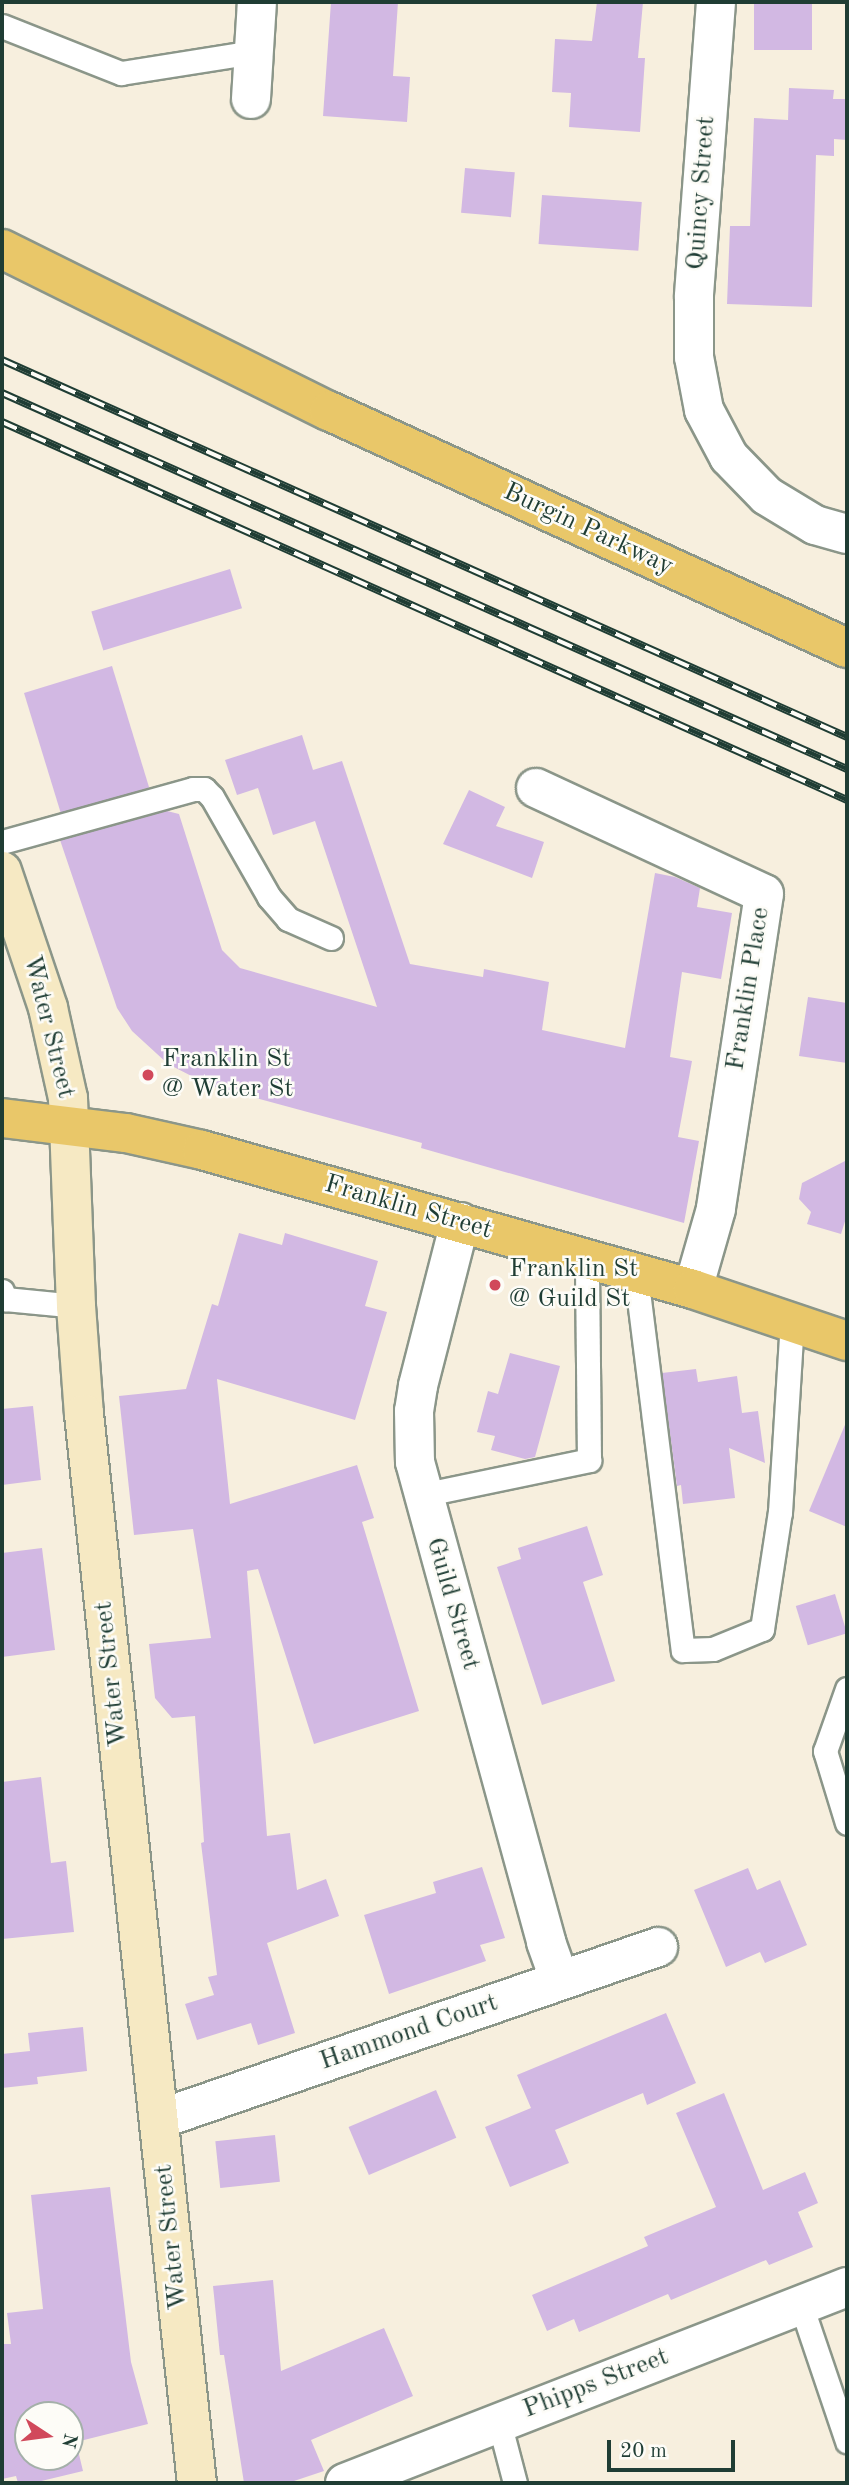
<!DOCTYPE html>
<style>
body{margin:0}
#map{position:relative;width:849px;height:2485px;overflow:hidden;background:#f7efde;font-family:"Old Standard TT",serif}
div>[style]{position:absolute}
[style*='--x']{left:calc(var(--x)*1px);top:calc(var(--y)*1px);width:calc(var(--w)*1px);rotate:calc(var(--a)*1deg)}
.building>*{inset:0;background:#d2b8e3;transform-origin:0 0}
.roads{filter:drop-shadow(2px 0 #8b9689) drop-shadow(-2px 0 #8b9689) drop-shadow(0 2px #8b9689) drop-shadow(0 -2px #8b9689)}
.lane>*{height:23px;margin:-11.5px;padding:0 11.5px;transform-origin:11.5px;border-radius:11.5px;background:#fff}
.street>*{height:38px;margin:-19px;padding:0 19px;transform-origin:19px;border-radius:19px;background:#fff}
.secondary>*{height:38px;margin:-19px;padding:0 19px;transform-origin:19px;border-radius:19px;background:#f6e9c3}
.primary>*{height:38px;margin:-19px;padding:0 19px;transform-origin:19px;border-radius:19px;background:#e9c769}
.rail>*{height:8px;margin-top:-4px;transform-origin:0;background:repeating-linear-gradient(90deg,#fdfcf7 0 16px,#1f3d34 0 32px);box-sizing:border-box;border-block:2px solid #1f3d34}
.dots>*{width:19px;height:19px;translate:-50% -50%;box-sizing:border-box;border:4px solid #fdfcf7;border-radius:50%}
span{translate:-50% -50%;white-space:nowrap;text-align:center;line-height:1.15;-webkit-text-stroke:5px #fdfcf7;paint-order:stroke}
.street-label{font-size:26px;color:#1f3d34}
.poi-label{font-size:26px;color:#1f3d34}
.left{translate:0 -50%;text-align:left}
.frame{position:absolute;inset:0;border:4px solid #1f3d34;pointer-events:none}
.north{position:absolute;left:14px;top:2401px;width:70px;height:70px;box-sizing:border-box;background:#fdfcf7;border:2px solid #a4b0a9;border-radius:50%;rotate:103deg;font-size:19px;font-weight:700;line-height:28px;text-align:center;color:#1f3d34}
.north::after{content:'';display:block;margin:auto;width:24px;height:32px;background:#d1495b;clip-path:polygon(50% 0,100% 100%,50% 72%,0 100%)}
.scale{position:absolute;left:607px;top:2440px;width:128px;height:32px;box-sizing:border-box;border:4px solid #1f3d34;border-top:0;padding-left:9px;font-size:21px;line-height:24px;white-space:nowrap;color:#1f3d34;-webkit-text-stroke:5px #fdfcf7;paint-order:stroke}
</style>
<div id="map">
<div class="building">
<i style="clip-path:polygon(331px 2px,398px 2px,393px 76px,410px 77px,407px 122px,323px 116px)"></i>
<i style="clip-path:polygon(597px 2px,643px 2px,638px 58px,645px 58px,640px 132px,569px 127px,571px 93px,552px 92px,555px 39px,592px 41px)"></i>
<i style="left:754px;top:2px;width:58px;height:48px"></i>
<i style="clip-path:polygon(789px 88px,834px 90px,833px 99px,847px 99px,847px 140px,834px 139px,834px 156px,816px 155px,812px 307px,727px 304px,730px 226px,750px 226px,754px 118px,788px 120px)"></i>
<i style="left:465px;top:168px;width:50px;height:45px;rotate:5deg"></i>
<i style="left:542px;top:195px;width:100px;height:49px;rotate:4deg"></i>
<i style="left:230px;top:569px;width:41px;height:145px;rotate:73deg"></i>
<i style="left:112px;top:666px;width:127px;height:92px;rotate:73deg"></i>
<i style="clip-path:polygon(302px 735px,313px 770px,342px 761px,410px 964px,483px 977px,484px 969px,549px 982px,542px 1030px,625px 1048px,655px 873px,675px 877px,700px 888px,697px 907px,732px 913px,721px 979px,682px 972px,670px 1057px,692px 1061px,678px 1137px,699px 1141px,684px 1223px,421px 1148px,422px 1143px,211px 1086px,168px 1064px,132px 1031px,117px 1008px,60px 840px,167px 811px,179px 814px,222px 950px,240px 968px,377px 1007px,315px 821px,273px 835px,258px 788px,237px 795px,225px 760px)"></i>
<i style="clip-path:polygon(469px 790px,505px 807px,496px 826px,544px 842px,532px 878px,443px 844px)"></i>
<i style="clip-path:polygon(808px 997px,847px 1003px,847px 1063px,799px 1056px)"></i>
<i style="clip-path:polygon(847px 1160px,847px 1215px,841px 1234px,807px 1224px,811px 1212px,799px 1199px,802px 1183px)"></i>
<i style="clip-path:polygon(239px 1233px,282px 1245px,285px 1233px,378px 1261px,365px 1306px,387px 1312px,355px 1420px,217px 1379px,230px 1504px,357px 1465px,374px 1518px,362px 1522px,419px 1711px,314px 1744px,258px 1569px,247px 1571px,267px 1836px,290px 1833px,297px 1890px,326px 1879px,339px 1916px,267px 1943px,295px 2033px,258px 2045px,251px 2023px,197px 2040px,185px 2004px,214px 1995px,208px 1977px,217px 1975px,201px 1843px,204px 1842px,195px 1716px,172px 1718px,155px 1698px,149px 1644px,211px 1638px,193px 1529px,134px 1535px,119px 1396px,186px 1389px,212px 1304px,218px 1306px)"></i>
<i style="clip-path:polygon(510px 1353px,560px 1366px,535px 1457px,525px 1459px,491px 1450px,495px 1436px,477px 1432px,488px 1391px,498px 1394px)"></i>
<i style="clip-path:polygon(696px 1369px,698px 1382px,737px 1376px,742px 1413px,758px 1411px,765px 1463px,729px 1448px,735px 1498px,683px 1504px,681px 1485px,677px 1486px,662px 1373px)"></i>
<i style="clip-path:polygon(33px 1406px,41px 1480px,2px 1485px,2px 1409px)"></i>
<i style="clip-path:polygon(847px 1420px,847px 1527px,809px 1511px)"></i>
<i style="clip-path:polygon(587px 1526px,603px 1575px,583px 1582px,615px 1681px,542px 1705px,497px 1567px,521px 1559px,518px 1548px)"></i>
<i style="clip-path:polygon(42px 1548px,55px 1650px,2px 1657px,2px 1553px)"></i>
<i style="left:835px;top:1594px;width:41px;height:41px;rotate:73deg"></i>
<i style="clip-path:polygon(41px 1777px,51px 1863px,66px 1861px,74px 1932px,2px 1939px,2px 1782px)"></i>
<i style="clip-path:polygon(482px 1867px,505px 1938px,480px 1945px,486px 1961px,389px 1994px,364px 1915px,436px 1893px,433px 1882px)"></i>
<i style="clip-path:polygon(748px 1868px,757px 1890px,780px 1880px,807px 1945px,765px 1963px,760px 1952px,726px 1967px,694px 1890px)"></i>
<i style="clip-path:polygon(666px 2013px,696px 2083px,647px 2105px,643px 2093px,555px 2130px,569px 2163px,510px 2187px,485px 2127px,531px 2108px,517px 2075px)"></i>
<i style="clip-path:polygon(83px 2027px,87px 2071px,37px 2077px,38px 2084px,2px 2088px,2px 2054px,30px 2051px,28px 2033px)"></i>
<i style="left:436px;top:2090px;width:52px;height:95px;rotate:67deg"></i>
<i style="clip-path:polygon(724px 2093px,763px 2190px,805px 2172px,818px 2203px,798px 2212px,813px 2247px,769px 2265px,766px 2260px,671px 2300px,668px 2294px,579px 2332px,574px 2319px,547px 2331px,532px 2295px,648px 2246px,644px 2237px,716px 2207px,676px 2113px)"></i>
<i style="left:275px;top:2135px;width:47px;height:60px;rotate:84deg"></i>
<i style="clip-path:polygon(evenodd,110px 2187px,131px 2362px,148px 2424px,76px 2442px,83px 2471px,33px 2483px,18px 2483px,16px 2476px,2px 2479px,2px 2344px,11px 2344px,7px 2313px,43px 2309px,31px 2195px,110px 2187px,28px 2415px,70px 2415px,70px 2457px,28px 2457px,28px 2415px)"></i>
<i style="clip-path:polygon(273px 2280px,281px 2371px,384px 2328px,413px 2396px,311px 2440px,324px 2471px,288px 2483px,244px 2483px,224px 2355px,220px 2355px,213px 2286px)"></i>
</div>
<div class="roads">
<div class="lane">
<i style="--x:2;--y:26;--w:128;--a:21.6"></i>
<i style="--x:121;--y:73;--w:135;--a:-9"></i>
<i style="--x:2;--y:842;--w:198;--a:-15.5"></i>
<i style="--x:193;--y:789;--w:11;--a:0"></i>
<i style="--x:204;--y:789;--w:11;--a:45"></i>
<i style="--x:212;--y:797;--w:115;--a:60.3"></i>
<i style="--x:269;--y:897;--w:29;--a:49"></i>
<i style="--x:288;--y:919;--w:47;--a:23.8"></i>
<i style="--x:636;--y:1275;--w:378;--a:82.9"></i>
<i style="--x:683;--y:1650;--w:30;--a:-2"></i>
<i style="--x:713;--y:1649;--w:53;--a:-22.2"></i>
<i style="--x:762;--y:1629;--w:118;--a:-81.3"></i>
<i style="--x:780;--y:1512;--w:191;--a:-86.4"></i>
<i style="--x:2;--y:1291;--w:9;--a:69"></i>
<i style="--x:5;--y:1299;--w:71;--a:5.6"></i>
<i style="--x:422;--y:1495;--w:171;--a:-11.8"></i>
<i style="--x:589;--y:1460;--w:201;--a:-90.6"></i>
<i style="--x:847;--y:1689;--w:66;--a:109.5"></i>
<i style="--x:825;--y:1751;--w:75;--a:73"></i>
<i style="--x:801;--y:2305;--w:144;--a:71.3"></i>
<i style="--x:499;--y:2422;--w:63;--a:75.3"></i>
</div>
<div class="street">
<i style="--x:716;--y:2;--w:296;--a:94.3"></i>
<i style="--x:694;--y:297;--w:60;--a:90"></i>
<i style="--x:694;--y:357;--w:54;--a:79.3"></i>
<i style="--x:704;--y:410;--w:53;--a:62"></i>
<i style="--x:729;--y:457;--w:54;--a:45.7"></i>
<i style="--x:767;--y:496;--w:56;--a:31.1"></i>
<i style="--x:815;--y:525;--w:33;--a:16"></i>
<i style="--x:251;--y:99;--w:97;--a:-86.5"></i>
<i style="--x:536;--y:788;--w:251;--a:24.9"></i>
<i style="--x:764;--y:894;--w:319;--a:98.7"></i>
<i style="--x:716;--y:1209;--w:83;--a:106"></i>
<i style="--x:460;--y:1222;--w:169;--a:104.4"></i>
<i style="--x:418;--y:1386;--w:25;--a:99"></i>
<i style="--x:414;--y:1411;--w:51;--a:88.9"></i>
<i style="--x:415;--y:1462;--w:498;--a:74.7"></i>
<i style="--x:546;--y:1942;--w:41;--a:70.3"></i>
<i style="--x:160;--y:2119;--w:527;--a:-19.05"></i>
<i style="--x:345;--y:2483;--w:539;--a:-21.33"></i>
</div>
<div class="secondary">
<i style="--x:2;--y:871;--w:145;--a:71.4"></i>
<i style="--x:48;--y:1008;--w:92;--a:77.5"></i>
<i style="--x:68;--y:1098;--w:208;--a:87.8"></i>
<i style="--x:76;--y:1306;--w:108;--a:85.8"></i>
<i style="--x:84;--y:1414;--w:1075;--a:83.97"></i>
</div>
<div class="primary">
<i style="--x:2;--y:249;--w:365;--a:26.4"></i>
<i style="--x:329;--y:411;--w:570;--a:24.59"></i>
<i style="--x:2;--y:1118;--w:125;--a:6.9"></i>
<i style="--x:126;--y:1133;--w:78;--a:12.6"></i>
<i style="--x:202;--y:1150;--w:510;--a:15.81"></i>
<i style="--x:693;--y:1289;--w:163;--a:18.7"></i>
</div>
</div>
<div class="rail">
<i style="--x:2;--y:360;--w:925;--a:24.04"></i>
<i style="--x:2;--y:393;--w:925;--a:23.99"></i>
<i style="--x:2;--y:422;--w:926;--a:24.1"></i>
</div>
<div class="dots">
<i style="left:148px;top:1075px;background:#d1495b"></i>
<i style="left:495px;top:1285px;background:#d1495b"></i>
</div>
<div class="street-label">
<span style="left:702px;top:193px;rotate:-86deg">Quincy Street</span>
<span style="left:588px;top:530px;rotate:25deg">Burgin Parkway</span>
<span style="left:749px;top:989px;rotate:-81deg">Franklin Place</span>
<span style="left:48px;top:1027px;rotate:76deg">Water Street</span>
<span style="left:408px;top:1208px;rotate:16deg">Franklin Street</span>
<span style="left:452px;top:1604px;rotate:74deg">Guild Street</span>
<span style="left:112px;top:1674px;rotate:-96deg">Water Street</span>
<span style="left:409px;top:2033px;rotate:-19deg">Hammond Court</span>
<span style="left:172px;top:2237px;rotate:-96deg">Water Street</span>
<span style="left:596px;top:2384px;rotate:-21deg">Phipps Street</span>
</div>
<div class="poi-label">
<span class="left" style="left:162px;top:1075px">Franklin St<br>@ Water St</span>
<span class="left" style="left:509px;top:1285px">Franklin St<br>@ Guild St</span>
</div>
<div class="frame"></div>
<div class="north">N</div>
<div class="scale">20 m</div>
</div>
